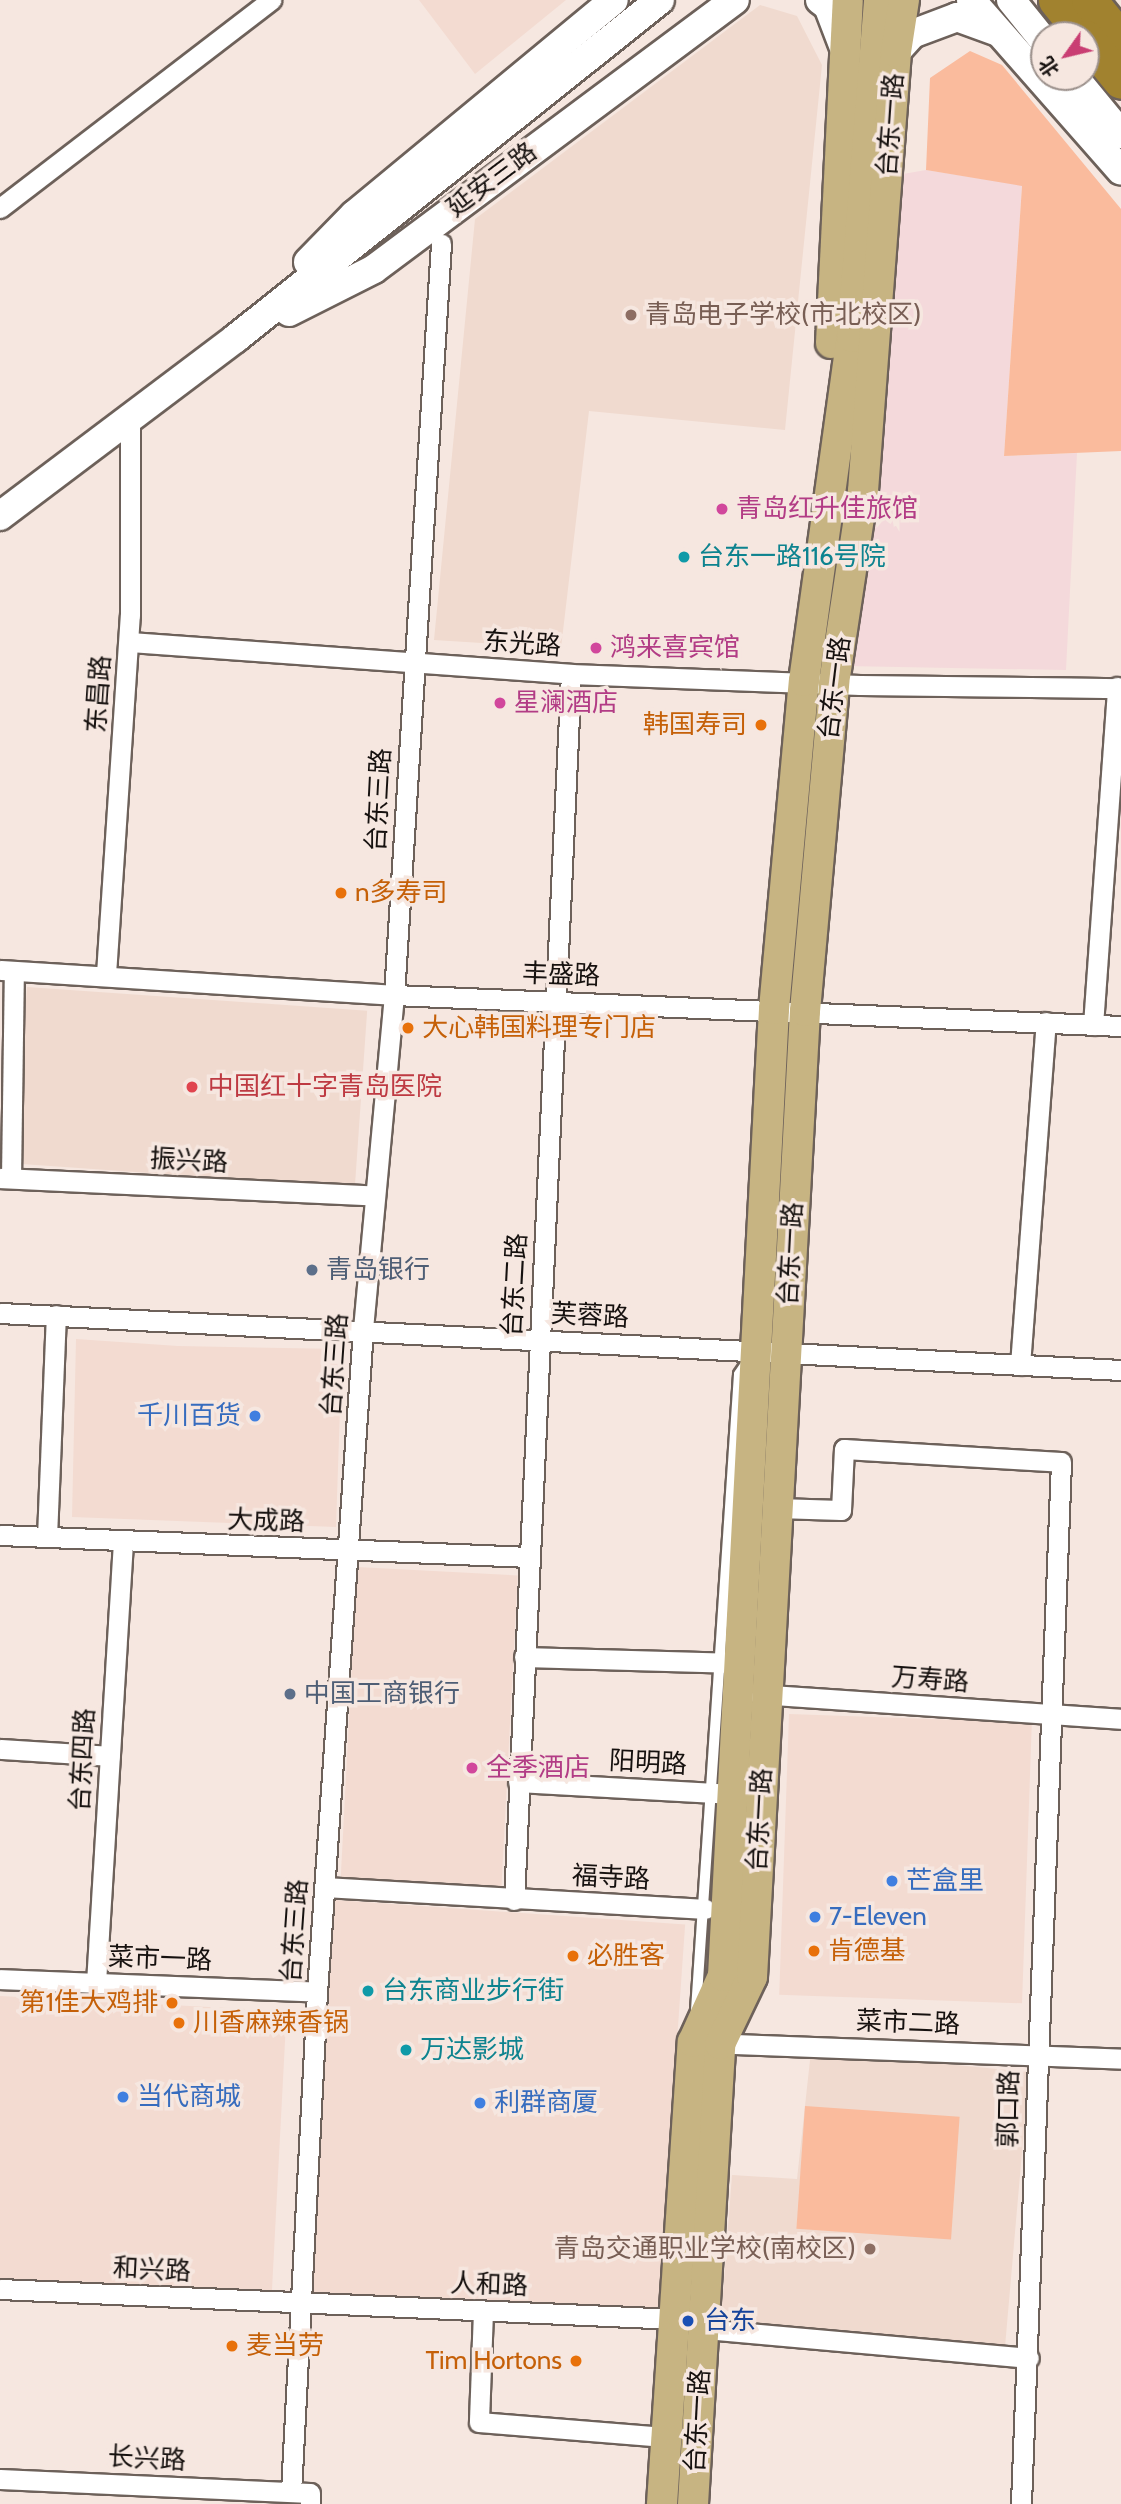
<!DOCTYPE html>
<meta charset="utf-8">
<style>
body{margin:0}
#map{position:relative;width:1121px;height:2504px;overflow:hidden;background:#f6e7e0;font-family:Cabin,"Noto Sans SC",sans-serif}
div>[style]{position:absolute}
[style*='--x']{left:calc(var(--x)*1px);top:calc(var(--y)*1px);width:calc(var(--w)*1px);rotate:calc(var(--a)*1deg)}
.commercial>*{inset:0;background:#f3dbd1;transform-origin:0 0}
.industrial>*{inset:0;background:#f4d9db}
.built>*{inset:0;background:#f0dacf;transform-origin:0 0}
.green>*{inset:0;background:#fabb9d;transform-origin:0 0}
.roads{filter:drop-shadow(2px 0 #6d615a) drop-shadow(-2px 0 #6d615a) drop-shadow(0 2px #6d615a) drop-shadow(0 -2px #6d615a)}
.lane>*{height:10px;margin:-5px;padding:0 5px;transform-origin:5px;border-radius:5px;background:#fff}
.street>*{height:19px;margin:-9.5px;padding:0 9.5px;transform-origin:9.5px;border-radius:9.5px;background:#fff}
.secondary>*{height:28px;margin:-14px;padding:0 14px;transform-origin:14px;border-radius:14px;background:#fff}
.primary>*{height:30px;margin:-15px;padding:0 15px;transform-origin:15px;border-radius:15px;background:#c7b482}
.highway>*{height:35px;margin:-17.5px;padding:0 17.5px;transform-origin:17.5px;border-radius:17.5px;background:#a1822f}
.dots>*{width:19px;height:19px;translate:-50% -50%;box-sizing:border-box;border:4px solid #f6e7e0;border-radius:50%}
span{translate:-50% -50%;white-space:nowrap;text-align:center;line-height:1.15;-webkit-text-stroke:7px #f6e7e0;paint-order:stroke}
.street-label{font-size:26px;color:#16110f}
.education-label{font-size:26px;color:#785e54}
.left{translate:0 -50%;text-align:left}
.right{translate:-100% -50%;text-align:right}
.hotel-label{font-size:26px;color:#b23c85}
.culture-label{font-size:26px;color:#0d838f}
.food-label{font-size:26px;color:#c56008}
.health-label{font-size:26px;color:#be3a42}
.service-label{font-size:26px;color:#4e5e75}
.shop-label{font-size:26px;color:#366cbe}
.transit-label{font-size:26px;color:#164399}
.north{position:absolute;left:1030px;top:21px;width:70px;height:70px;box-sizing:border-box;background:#f6e7e0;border:2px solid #9c918c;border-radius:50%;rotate:236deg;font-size:19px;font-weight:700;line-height:28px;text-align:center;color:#16110f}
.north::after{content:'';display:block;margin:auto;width:24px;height:32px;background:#c93e73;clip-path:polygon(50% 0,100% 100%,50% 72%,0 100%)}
</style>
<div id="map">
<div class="commercial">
<i style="clip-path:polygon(419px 0,566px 0,475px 74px)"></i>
<i style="clip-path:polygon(76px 1339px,178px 1346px,342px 1349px,336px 1527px,72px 1517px)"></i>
<i style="left:357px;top:1567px;width:161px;height:315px;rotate:3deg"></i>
<i style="left:789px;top:1714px;width:243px;height:281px;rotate:2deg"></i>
<i style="left:335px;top:1900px;width:351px;height:405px;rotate:4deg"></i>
<i style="left:0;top:1996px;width:287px;height:292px;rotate:3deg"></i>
</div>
<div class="industrial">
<i style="clip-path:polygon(926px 170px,1022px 185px,1004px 456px,1077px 453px,1066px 670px,845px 666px,903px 174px)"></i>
</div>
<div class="built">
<i style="clip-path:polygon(760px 5px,797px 16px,822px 65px,785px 430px,589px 411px,561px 648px,434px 640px,475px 219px)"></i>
<i style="left:27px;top:987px;width:341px;height:177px;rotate:4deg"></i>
<i style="clip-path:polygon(811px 2051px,1029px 2072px,1005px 2347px,721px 2320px,732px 2175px,797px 2179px)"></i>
</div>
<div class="green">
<i style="clip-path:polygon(970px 51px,1002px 65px,1121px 209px,1121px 451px,1004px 456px,1022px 186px,926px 170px,930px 78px)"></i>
<i style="left:805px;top:2106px;width:155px;height:123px;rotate:4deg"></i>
</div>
<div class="roads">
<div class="lane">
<i style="--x:696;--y:2010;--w:637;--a:-86.13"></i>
<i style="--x:739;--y:1374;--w:12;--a:-55"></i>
</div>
<div class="street">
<i style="--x:0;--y:208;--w:342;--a:-37.5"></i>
<i style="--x:129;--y:642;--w:443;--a:4.1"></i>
<i style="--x:571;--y:674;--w:289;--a:2.2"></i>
<i style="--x:860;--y:685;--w:261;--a:0.7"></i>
<i style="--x:0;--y:970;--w:395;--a:3.6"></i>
<i style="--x:394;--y:995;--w:728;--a:2.44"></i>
<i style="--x:106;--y:974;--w:360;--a:-86.2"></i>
<i style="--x:130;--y:615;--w:198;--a:-90"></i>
<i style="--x:1093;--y:1025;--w:339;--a:-85.9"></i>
<i style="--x:0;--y:1178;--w:375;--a:2.7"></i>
<i style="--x:11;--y:1178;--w:207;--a:-89.2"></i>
<i style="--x:0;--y:1313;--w:1122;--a:2.91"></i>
<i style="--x:1020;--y:1365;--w:344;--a:-85.7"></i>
<i style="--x:777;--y:1508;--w:64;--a:1.8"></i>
<i style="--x:841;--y:1510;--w:61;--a:-87.2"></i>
<i style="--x:844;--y:1449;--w:217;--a:3.4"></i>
<i style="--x:1061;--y:1462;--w:1043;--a:92.2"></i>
<i style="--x:0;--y:1535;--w:530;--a:2.38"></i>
<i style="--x:47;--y:1537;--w:222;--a:-87.7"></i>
<i style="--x:524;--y:1657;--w:213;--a:1.6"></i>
<i style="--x:758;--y:1694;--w:364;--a:3.9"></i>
<i style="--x:0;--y:1749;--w:110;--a:3.6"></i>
<i style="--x:518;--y:1782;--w:215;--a:3.2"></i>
<i style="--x:325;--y:1887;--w:381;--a:3.3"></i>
<i style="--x:514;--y:1900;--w:1227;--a:-87.34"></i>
<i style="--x:0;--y:1979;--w:317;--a:2.3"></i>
<i style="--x:96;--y:1983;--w:443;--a:-86.5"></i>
<i style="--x:711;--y:2043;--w:410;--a:2.2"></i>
<i style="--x:0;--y:2289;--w:677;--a:2.54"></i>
<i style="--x:483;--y:2311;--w:111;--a:92.1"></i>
<i style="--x:479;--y:2422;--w:189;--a:4.6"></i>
<i style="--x:704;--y:2329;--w:326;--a:5.1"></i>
<i style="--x:0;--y:2479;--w:310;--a:2.6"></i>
<i style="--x:310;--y:2493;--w:11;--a:90"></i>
<i style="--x:291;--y:2492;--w:501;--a:-87.02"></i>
<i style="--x:317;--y:1992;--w:665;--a:-86.03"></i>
<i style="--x:363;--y:1329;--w:335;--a:-84.7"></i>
<i style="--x:394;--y:995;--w:753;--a:-86.42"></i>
</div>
<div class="secondary">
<i style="--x:820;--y:0;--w:10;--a:37"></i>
<i style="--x:828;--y:6;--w:50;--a:69"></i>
<i style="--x:971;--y:0;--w:227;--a:48.7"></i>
<i style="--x:1011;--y:0;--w:53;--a:51.2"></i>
<i style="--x:896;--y:52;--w:24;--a:-48"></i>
<i style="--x:912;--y:34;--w:48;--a:-20.7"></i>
<i style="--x:957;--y:17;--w:44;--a:20.1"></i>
<i style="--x:1074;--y:77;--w:74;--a:50.5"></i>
<i style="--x:308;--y:262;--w:66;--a:-45.6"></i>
<i style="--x:354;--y:215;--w:337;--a:-39.6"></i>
<i style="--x:289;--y:312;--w:95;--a:-26.8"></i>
<i style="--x:374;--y:269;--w:450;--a:-36.7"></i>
<i style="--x:0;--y:516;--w:296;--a:-37"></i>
<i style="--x:236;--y:338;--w:542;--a:-38.56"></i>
</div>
<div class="primary">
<i style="--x:831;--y:343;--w:343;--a:-87.2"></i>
<i style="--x:662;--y:2504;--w:463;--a:-86.2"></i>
<i style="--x:693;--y:2042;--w:72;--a:-65.6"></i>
<i style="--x:723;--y:1976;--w:968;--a:-86.98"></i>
<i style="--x:774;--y:1009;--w:329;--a:-84.8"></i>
<i style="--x:804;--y:681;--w:347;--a:-82.1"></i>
<i style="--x:852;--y:337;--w:338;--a:-85.4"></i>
<i style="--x:693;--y:2504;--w:461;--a:-86.6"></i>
<i style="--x:720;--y:2044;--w:74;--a:-64.5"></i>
<i style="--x:752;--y:1977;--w:967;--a:-86.86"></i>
<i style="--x:805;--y:1011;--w:329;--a:-84.9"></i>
<i style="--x:834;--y:683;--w:194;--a:-81.4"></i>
<i style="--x:863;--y:491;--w:440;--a:-85.7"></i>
<i style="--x:896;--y:52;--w:53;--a:-81.3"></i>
</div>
<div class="highway">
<i style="--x:1056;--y:0;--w:45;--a:51.3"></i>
<i style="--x:1089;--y:0;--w:51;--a:51.3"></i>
<i style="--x:1086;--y:38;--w:55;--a:50.9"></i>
</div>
</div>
<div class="dots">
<i style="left:631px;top:315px;background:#8d6e63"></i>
<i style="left:722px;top:509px;background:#d1479c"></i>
<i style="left:684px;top:557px;background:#0f9aa8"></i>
<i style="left:596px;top:648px;background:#d1479c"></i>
<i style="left:500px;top:703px;background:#d1479c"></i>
<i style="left:761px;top:725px;background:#e8710a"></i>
<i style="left:341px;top:893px;background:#e8710a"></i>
<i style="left:408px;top:1028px;background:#e8710a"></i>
<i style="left:192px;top:1087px;background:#e0444e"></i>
<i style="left:312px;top:1270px;background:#5c6f8a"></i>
<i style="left:255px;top:1416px;background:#3f7fe0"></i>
<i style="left:290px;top:1694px;background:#5c6f8a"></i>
<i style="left:472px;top:1768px;background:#d1479c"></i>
<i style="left:892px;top:1881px;background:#3f7fe0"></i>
<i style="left:815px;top:1917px;background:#3f7fe0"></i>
<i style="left:814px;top:1951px;background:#e8710a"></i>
<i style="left:573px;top:1956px;background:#e8710a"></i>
<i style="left:368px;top:1991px;background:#0f9aa8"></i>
<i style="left:172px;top:2003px;background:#e8710a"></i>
<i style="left:179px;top:2023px;background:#e8710a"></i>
<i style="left:406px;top:2050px;background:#0f9aa8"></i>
<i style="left:123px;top:2097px;background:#3f7fe0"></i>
<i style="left:480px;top:2103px;background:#3f7fe0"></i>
<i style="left:870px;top:2249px;background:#8d6e63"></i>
<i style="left:688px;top:2321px;background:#1a4fb4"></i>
<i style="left:232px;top:2346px;background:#e8710a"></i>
<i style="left:576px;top:2361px;background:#e8710a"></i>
</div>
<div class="street-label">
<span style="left:891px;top:125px;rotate:-86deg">台东一路</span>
<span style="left:492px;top:180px;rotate:-37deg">延安三路</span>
<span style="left:522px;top:644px;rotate:4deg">东光路</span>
<span style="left:835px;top:688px;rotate:-83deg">台东一路</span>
<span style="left:99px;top:694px;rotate:-86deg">东昌路</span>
<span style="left:379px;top:800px;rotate:-87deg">台东三路</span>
<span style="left:561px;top:975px;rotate:2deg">丰盛路</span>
<span style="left:189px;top:1161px;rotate:3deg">振兴路</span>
<span style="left:791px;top:1254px;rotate:-87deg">台东一路</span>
<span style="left:515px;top:1285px;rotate:-87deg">台东二路</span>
<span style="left:590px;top:1316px;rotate:3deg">芙蓉路</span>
<span style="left:335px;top:1365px;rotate:-86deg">台东三路</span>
<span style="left:266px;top:1521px;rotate:2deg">大成路</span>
<span style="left:930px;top:1680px;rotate:4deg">万寿路</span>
<span style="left:83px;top:1760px;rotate:-87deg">台东四路</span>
<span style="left:648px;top:1763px;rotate:3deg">阳明路</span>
<span style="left:760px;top:1820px;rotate:-87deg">台东一路</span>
<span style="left:611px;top:1878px;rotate:3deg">福寺路</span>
<span style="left:295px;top:1931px;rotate:-86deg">台东三路</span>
<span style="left:160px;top:1959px;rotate:2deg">菜市一路</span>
<span style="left:908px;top:2023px;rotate:2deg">菜市二路</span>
<span style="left:1009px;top:2109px;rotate:-89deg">郭口路</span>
<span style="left:152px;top:2270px;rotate:3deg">和兴路</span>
<span style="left:489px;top:2285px;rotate:2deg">人和路</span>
<span style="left:698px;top:2421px;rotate:-87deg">台东一路</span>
<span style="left:147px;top:2459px;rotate:3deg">长兴路</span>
</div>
<div class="education-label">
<span class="left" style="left:645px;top:315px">青岛电子学校(市北校区)</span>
<span class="right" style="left:856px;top:2249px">青岛交通职业学校(南校区)</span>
</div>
<div class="hotel-label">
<span class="left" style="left:736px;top:509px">青岛红升佳旅馆</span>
<span class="left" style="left:610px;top:648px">鸿来喜宾馆</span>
<span class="left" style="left:514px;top:703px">星澜酒店</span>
<span class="left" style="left:486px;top:1768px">全季酒店</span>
</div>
<div class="culture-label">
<span class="left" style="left:698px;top:557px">台东一路116号院</span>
<span class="left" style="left:382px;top:1991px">台东商业步行街</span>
<span class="left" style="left:420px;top:2050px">万达影城</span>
</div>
<div class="food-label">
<span class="right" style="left:747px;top:725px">韩国寿司</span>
<span class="left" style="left:355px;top:893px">n多寿司</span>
<span class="left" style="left:422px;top:1028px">大心韩国料理专门店</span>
<span class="left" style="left:828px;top:1951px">肯德基</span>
<span class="left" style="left:587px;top:1956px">必胜客</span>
<span class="right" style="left:158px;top:2003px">第1佳大鸡排</span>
<span class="left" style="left:193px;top:2023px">川香麻辣香锅</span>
<span class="left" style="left:246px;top:2346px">麦当劳</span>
<span class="right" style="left:562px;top:2361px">Tim Hortons</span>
</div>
<div class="health-label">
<span class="left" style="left:208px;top:1087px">中国红十字青岛医院</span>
</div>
<div class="service-label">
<span class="left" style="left:326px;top:1270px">青岛银行</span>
<span class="left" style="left:304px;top:1694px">中国工商银行</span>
</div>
<div class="shop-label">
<span class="right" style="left:241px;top:1416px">千川百货</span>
<span class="left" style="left:906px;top:1881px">芒盒里</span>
<span class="left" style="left:829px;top:1917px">7-Eleven</span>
<span class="left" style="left:137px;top:2097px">当代商城</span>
<span class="left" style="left:494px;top:2103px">利群商厦</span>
</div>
<div class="transit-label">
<span class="left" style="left:704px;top:2321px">台东</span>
</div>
<div class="north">北</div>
</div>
